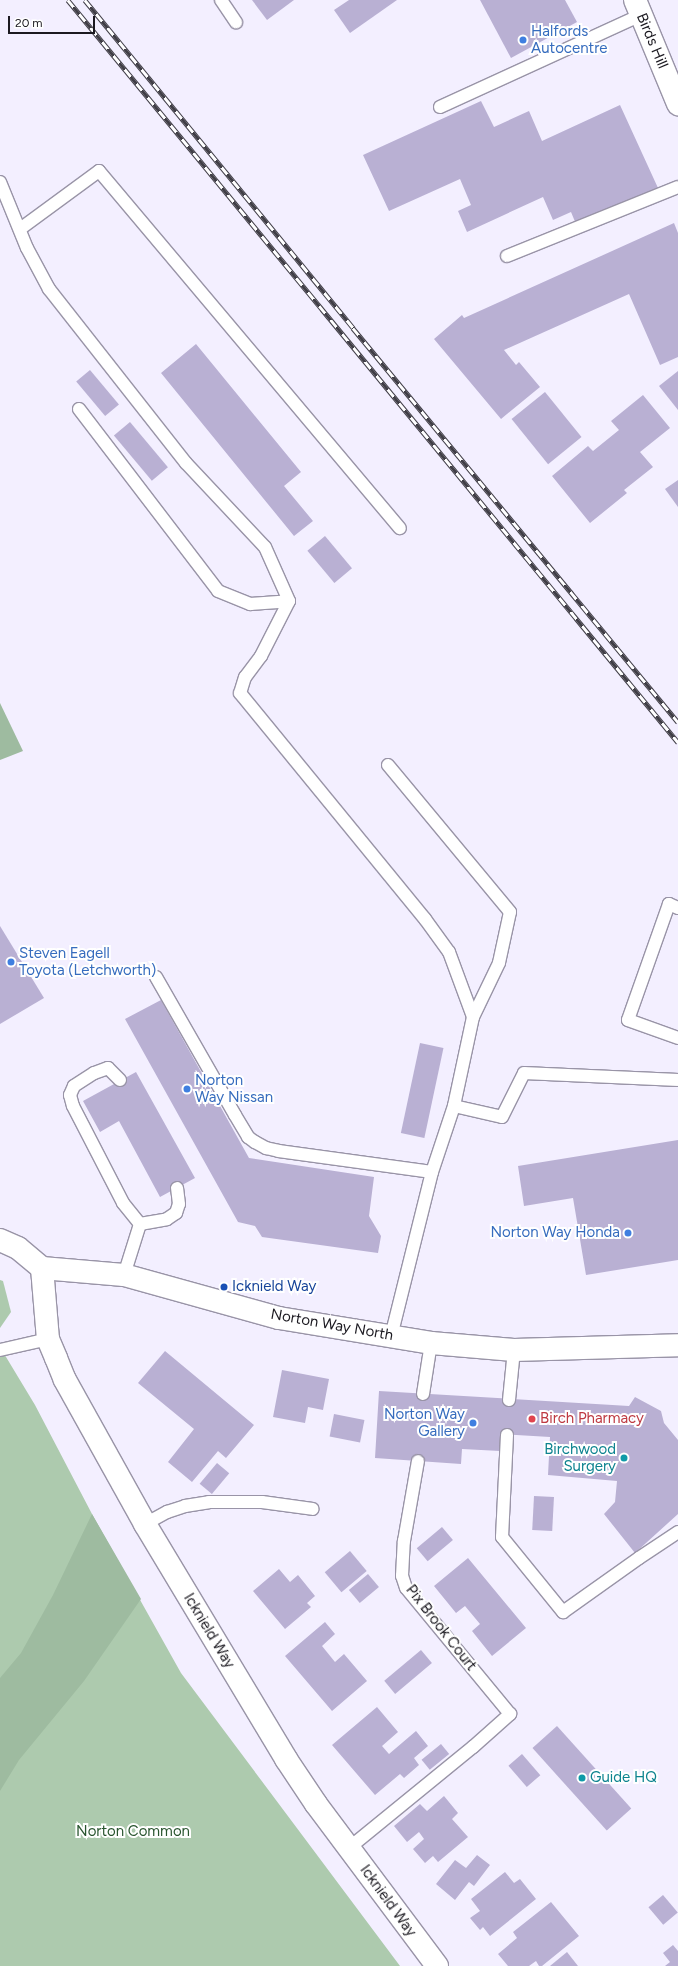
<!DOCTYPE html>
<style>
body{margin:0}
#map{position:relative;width:678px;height:1966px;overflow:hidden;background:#f3efff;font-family:Figtree,sans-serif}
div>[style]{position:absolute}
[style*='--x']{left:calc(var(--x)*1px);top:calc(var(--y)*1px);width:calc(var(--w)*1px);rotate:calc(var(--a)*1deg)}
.green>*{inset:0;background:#adcaae}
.forest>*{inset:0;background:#9ebba0}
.building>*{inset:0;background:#b9b0d3;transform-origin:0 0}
.roads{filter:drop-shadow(1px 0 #9994a7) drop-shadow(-1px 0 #9994a7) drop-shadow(0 1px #9994a7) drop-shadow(0 -1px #9994a7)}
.lane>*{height:12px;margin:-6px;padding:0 6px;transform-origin:6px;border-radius:6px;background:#fff}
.secondary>*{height:22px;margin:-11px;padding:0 11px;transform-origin:11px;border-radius:11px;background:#fff}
.rail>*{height:4.5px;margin-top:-2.25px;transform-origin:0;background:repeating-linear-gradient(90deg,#fff 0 9px,#403e46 0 18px);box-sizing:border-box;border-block:1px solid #403e46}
.dots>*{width:11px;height:11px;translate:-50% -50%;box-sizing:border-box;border:2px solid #fff;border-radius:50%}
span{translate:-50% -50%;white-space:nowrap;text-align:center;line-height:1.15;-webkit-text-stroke:4px #fff;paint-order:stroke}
.shop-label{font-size:15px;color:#366cbe}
.left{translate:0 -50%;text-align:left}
.right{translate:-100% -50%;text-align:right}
.street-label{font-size:15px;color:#1b1920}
.transit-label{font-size:15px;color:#164399}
.health-label{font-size:15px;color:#be3a42}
.culture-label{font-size:15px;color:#0d838f}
.park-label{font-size:15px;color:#29552f}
.scale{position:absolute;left:8px;top:16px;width:87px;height:18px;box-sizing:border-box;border:2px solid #1b1920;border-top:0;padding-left:5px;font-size:12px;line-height:14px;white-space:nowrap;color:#1b1920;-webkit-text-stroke:3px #fff;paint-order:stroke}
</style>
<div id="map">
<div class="green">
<i style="clip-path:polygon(0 1280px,3px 1281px,11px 1312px,0 1328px)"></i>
<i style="clip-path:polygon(0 1347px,35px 1405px,92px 1514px,181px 1673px,400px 1966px,0 1966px)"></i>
</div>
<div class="forest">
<i style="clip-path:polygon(0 703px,23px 751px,0 760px)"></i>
<i style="clip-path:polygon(92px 1514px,141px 1599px,84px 1681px,19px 1760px,0 1791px,0 1678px,21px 1653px,53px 1595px)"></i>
</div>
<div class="building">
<i style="clip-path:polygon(252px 0,294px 0,267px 20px)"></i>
<i style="clip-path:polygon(349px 0,397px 0,350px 33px,334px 10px)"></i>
<i style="clip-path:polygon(480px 0,565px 0,577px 22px,511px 58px)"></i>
<i style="clip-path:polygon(481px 101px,494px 127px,529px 111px,542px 141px,620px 105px,658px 188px,576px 224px,571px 212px,553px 220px,543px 197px,467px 232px,458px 211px,471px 205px,460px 179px,389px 211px,363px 155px)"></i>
<i style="clip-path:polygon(674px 223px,678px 233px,678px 357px,660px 365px,629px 294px,504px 350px,516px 365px,519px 362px,540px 387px,501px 419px,434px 339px,462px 315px,464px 318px)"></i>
<i style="clip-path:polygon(196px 344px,301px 472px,284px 486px,313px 521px,294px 536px,161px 373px)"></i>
<i style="left:90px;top:370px;width:45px;height:18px;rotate:50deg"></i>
<i style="clip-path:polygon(678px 371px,678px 410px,659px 386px)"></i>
<i style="left:545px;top:392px;width:58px;height:43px;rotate:51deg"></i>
<i style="clip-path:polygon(643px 395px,670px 428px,640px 452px,653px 467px,624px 490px,627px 493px,590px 523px,552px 476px,588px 446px,593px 451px,619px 430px,611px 421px)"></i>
<i style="left:130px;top:422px;width:59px;height:21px;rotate:50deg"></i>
<i style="clip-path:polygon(678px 480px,678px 507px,665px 489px)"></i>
<i style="left:325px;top:536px;width:42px;height:23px;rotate:50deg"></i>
<i style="clip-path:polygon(0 926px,44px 998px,0 1024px)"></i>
<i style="clip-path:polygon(161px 1000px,249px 1158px,374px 1177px,369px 1216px,381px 1236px,378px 1253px,262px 1237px,255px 1226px,238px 1222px,125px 1019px)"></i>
<i style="left:420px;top:1043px;width:24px;height:92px;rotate:12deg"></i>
<i style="clip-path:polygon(136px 1072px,195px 1178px,160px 1197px,119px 1121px,100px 1132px,83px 1101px)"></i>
<i style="clip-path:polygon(678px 1140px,678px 1260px,586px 1275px,573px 1198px,524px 1206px,518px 1166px)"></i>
<i style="clip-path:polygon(165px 1351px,254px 1425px,226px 1458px,218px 1451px,192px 1482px,168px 1462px,194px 1429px,138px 1383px)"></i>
<i style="clip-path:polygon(282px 1370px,329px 1379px,323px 1410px,308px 1407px,305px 1423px,273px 1417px)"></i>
<i style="clip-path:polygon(379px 1391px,629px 1406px,635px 1397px,661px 1411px,664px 1423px,678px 1440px,678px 1514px,635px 1553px,604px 1514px,615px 1502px,617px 1481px,548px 1475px,550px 1437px,501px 1434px,500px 1451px,462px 1449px,461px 1464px,375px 1458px)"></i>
<i style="left:334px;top:1414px;width:31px;height:23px;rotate:11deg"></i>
<i style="left:217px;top:1463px;width:16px;height:27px;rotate:40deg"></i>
<i style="left:534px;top:1496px;width:20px;height:34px;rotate:3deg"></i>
<i style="left:442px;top:1527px;width:17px;height:33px;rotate:50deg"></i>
<i style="left:350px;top:1551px;width:26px;height:33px;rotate:50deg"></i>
<i style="clip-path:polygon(468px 1558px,526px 1628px,492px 1656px,472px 1631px,480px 1624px,465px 1606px,456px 1613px,434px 1586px)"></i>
<i style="clip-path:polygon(279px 1569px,290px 1582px,298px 1575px,315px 1596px,307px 1603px,311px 1607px,285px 1629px,253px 1591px)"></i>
<i style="left:368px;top:1574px;width:17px;height:25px;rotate:50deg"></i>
<i style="clip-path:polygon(325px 1622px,335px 1634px,322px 1646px,335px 1662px,344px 1654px,367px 1681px,332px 1711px,285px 1656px)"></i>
<i style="left:421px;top:1650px;width:17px;height:48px;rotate:50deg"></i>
<i style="clip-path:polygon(377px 1707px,398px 1732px,382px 1746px,389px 1754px,416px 1731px,428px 1746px,414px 1758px,419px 1765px,404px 1778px,400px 1774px,375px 1795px,332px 1745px)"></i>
<i style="left:557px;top:1726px;width:111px;height:33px;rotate:48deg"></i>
<i style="left:441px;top:1744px;width:13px;height:25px;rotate:51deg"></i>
<i style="left:522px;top:1754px;width:28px;height:18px;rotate:49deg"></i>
<i style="clip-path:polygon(444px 1796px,458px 1813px,452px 1819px,468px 1837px,438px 1862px,433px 1856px,425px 1863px,413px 1849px,424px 1839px,419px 1832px,407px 1842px,394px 1826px,420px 1804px,427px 1811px)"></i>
<i style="clip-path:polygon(477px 1855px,490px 1865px,474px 1886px,469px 1882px,455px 1900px,436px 1884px,455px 1860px,466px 1868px)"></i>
<i style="clip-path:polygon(505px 1872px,514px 1883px,520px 1879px,536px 1899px,490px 1936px,483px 1927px,480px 1930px,470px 1918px,480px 1911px,471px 1899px)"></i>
<i style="left:663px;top:1895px;width:23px;height:19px;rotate:50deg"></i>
<i style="clip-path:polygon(551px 1902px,579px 1936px,542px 1966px,539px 1966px,536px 1961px,529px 1966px,508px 1966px,498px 1954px,517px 1938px,513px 1932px)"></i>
<i style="clip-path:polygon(673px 1945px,678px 1951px,678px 1966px,665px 1966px,670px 1962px,663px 1953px)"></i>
<i style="clip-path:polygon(567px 1952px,578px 1966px,550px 1966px)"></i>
</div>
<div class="roads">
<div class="lane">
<i style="--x:221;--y:0;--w:27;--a:56"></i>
<i style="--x:440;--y:107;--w:221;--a:-24.6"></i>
<i style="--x:0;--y:182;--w:71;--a:67.8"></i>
<i style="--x:27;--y:248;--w:47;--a:61.8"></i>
<i style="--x:49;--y:289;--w:221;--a:51.8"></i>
<i style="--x:186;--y:463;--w:115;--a:46.8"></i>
<i style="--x:265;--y:547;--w:59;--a:66"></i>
<i style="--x:20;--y:229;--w:98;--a:-36.3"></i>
<i style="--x:99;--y:171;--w:467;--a:49.9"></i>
<i style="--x:507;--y:256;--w:184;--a:-22"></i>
<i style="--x:79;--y:409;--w:229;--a:52.6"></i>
<i style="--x:218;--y:591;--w:35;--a:22"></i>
<i style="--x:250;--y:604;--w:39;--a:-4"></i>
<i style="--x:289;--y:601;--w:62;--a:117"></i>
<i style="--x:261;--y:656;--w:26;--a:127"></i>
<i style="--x:245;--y:677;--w:17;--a:107"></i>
<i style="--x:240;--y:693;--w:292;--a:50.7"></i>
<i style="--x:425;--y:919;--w:41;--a:54"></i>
<i style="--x:449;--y:952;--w:69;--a:69.7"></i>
<i style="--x:388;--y:765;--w:191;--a:50.3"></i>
<i style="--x:510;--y:912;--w:52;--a:102.2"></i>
<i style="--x:499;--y:963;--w:60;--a:115.7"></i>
<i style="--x:473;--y:1017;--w:91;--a:102.1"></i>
<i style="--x:454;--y:1106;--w:70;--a:108.4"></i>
<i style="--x:432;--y:1172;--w:169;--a:104"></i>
<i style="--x:678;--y:908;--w:10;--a:-156"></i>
<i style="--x:669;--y:904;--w:123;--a:109.5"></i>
<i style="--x:628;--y:1020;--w:53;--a:19.8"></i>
<i style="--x:156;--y:977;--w:159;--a:60.2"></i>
<i style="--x:235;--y:1115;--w:26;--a:59"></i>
<i style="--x:248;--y:1137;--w:9;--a:36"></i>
<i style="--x:255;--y:1142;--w:13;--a:29"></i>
<i style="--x:266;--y:1148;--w:13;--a:13"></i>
<i style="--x:279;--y:1151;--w:154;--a:7.8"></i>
<i style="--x:120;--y:1080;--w:17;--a:-135"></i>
<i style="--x:108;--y:1068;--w:15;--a:160"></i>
<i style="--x:94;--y:1073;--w:24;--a:147"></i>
<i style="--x:74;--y:1086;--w:10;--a:114"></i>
<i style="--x:70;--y:1095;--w:11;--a:75"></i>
<i style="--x:73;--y:1106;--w:109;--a:62.7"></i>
<i style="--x:123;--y:1203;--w:27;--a:51"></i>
<i style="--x:454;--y:1106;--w:49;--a:12.9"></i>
<i style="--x:502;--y:1117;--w:49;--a:-63.4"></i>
<i style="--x:524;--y:1073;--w:154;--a:2.6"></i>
<i style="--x:140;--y:1224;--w:27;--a:-10"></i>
<i style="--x:167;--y:1219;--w:11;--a:-34"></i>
<i style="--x:176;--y:1213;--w:9;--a:-72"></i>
<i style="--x:179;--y:1204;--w:16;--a:-97"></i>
<i style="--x:124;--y:1275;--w:53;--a:-72.6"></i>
<i style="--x:0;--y:1350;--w:49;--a:-12.9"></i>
<i style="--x:423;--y:1394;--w:52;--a:-81.1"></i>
<i style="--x:509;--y:1400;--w:50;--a:-84.3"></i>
<i style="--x:507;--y:1435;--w:102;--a:92.8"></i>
<i style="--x:502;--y:1537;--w:97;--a:50.9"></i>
<i style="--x:563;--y:1612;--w:93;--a:-35.4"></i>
<i style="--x:639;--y:1558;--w:47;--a:-33.7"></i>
<i style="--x:145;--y:1524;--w:25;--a:-29"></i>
<i style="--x:167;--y:1512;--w:19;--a:-18"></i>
<i style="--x:185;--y:1506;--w:24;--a:-9"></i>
<i style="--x:209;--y:1502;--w:53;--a:0"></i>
<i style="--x:262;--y:1502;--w:51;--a:7.8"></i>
<i style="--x:349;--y:1848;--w:160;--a:-39.2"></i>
<i style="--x:473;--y:1747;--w:50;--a:-41.7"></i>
<i style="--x:510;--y:1714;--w:163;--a:-129.5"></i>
<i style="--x:406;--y:1588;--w:13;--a:-108"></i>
<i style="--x:402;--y:1576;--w:35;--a:-87"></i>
<i style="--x:404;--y:1541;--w:81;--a:-80.1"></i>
</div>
<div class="secondary">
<i style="--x:635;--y:0;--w:113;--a:67.5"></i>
<i style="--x:0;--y:1240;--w:20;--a:24"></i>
<i style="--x:18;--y:1248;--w:31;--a:40"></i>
<i style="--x:42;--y:1268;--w:82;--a:4.9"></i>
<i style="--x:124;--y:1275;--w:161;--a:15.5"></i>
<i style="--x:279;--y:1318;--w:154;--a:9.3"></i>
<i style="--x:431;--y:1343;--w:83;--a:4.8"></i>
<i style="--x:514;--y:1350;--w:164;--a:-1.7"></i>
<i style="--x:42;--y:1268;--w:71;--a:85.2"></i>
<i style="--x:48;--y:1339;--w:21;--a:67"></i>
<i style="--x:56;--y:1358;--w:24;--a:68"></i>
<i style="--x:65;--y:1380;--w:165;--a:60.9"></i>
<i style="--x:145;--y:1524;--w:274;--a:59"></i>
<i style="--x:286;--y:1759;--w:54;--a:56.3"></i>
<i style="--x:316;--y:1804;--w:202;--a:53.2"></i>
</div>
</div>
<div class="rail">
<i style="--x:68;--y:0;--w:961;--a:50.58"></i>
<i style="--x:85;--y:0;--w:424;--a:50.7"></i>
<i style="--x:353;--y:328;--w:511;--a:50.48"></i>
</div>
<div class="dots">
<i style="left:523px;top:40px;background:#3f7fe0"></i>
<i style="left:11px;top:962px;background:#3f7fe0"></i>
<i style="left:187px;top:1089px;background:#3f7fe0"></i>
<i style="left:628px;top:1233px;background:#3f7fe0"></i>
<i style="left:224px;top:1287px;background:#1a4fb4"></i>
<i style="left:532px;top:1419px;background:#e0444e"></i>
<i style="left:473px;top:1423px;background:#3f7fe0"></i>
<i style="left:624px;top:1458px;background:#0f9aa8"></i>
<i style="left:582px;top:1778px;background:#0f9aa8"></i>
</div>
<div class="shop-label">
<span class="left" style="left:531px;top:40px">Halfords<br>Autocentre</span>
<span class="left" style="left:19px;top:962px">Steven Eagell<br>Toyota (Letchworth)</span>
<span class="left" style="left:195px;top:1089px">Norton<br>Way Nissan</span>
<span class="right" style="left:620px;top:1233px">Norton Way Honda</span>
<span class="right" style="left:465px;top:1423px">Norton Way<br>Gallery</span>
</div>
<div class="street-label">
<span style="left:652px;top:41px;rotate:67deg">Birds Hill</span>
<span style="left:332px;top:1325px;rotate:10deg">Norton Way North</span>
<span style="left:441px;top:1628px;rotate:52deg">Pix Brook Court</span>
<span style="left:209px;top:1631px;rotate:59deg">Icknield Way</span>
<span style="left:388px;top:1901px;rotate:54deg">Icknield Way</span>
</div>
<div class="transit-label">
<span class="left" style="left:232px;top:1287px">Icknield Way</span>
</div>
<div class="health-label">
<span class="left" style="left:540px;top:1419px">Birch Pharmacy</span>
</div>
<div class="culture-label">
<span class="right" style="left:616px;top:1458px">Birchwood<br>Surgery</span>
<span class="left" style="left:590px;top:1778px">Guide HQ</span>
</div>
<div class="park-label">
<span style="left:133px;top:1832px">Norton Common</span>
</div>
<div class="scale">20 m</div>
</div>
